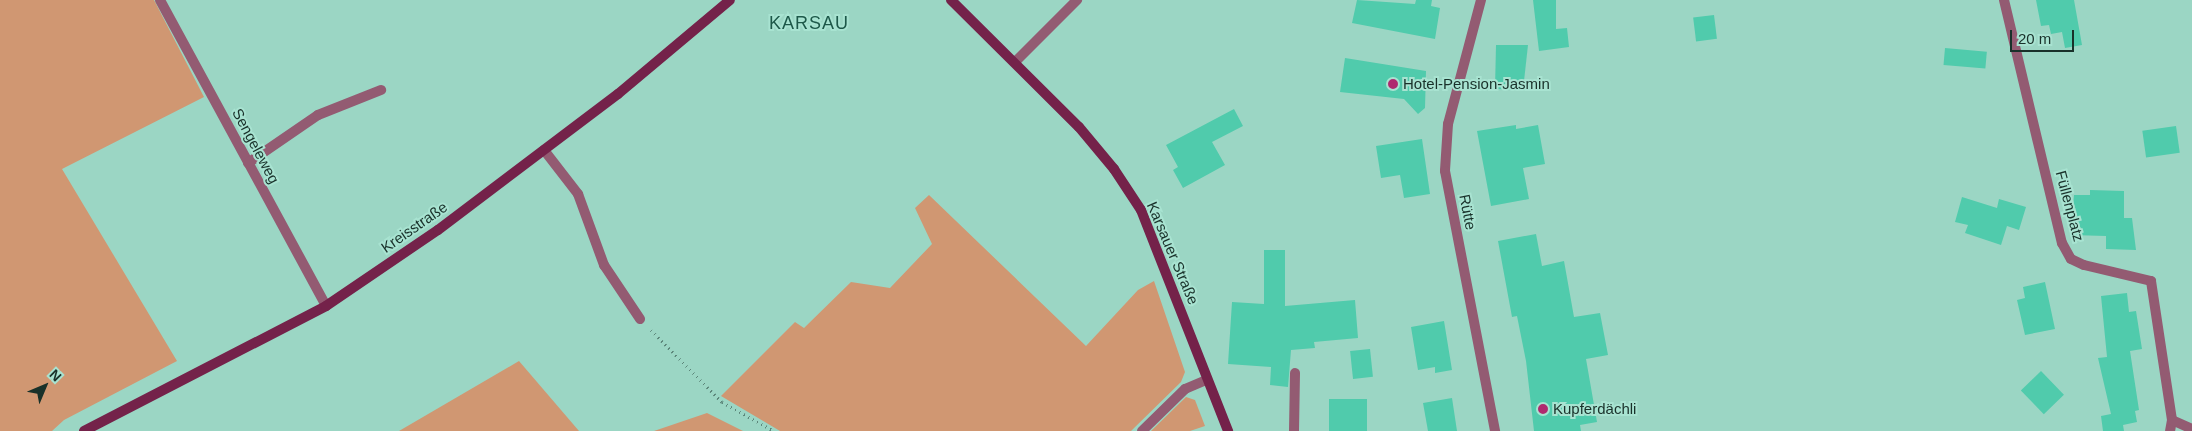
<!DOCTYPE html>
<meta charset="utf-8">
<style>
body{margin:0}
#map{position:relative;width:2192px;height:431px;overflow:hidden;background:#9bd6c4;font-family:Arial,sans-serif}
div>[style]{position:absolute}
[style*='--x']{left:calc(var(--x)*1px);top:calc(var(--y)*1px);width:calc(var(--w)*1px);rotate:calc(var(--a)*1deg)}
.green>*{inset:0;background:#d09772}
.building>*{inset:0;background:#50cbac;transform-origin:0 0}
.path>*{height:3px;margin-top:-1.5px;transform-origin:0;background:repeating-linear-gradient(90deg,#5c867a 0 1px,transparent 0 5px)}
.lane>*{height:10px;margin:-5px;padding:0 5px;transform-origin:5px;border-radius:5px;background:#935b72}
.street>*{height:10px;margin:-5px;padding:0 5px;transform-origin:5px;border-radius:5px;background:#935b72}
.secondary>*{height:10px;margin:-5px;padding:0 5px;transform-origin:5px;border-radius:5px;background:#74224a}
.dots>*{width:14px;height:14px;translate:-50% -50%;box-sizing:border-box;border:2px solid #a8e3d1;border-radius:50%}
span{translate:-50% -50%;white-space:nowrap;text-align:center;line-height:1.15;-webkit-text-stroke:4px #a8e3d1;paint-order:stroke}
.poi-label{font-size:15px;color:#19312a}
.left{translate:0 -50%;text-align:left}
.street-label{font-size:15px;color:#19312a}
.quarter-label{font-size:18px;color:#1d5849;letter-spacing:1px}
.north{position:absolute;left:20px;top:361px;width:50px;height:50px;-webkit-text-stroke:4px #a8e3d1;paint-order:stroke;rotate:45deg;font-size:14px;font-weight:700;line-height:20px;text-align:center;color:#19312a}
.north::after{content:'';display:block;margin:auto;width:18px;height:22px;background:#19312a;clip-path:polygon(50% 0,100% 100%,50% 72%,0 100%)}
.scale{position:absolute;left:2010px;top:30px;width:64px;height:22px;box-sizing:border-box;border:2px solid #19312a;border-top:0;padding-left:6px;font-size:15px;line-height:18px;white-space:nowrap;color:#19312a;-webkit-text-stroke:4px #a8e3d1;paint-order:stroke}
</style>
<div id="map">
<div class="green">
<i style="clip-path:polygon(0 0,154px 0,204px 97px,62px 169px,177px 361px,64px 420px,52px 431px,0 431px)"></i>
<i style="clip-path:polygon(929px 195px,1086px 346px,1138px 290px,1154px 281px,1185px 372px,1181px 382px,1131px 431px,780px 431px,721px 396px,795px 322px,804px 328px,851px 282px,890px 288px,932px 244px,915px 208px)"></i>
<i style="clip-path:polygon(519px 361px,579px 431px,399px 431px)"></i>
<i style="clip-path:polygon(1186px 397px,1195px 400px,1205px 426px,1190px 431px,1151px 431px)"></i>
<i style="clip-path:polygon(707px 413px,743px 431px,654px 431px)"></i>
</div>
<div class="building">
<i style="clip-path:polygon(1357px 0,1415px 4px,1416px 0,1432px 0,1431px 6px,1440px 8px,1435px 39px,1352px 23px)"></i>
<i style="clip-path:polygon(1533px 0,1556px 0,1556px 29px,1567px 28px,1569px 47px,1539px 51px)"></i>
<i style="clip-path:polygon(2036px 0,2074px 0,2082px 45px,2065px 48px,2062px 32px,2051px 34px,2049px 25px,2041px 26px)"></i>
<i style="left:1714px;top:15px;width:24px;height:21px;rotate:83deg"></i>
<i style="clip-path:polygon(1496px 45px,1528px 45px,1523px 90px,1495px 89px)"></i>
<i style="left:1945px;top:48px;width:42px;height:17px;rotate:5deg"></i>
<i style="clip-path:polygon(1345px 58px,1426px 71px,1425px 108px,1418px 114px,1404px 99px,1340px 92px)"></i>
<i style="clip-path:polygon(1234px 109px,1243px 126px,1212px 142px,1225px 165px,1183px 188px,1173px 170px,1178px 167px,1166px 145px)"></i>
<i style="clip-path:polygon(1516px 125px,1516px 129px,1538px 125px,1545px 164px,1523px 168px,1529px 199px,1491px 206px,1477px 131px)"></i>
<i style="left:2176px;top:126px;width:27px;height:34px;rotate:82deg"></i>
<i style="clip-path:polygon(1422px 139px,1430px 194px,1404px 198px,1400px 175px,1381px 178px,1376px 146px)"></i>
<i style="clip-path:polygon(2090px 190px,2124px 191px,2124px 218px,2132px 218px,2136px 250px,2106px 249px,2106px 236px,2071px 235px,2074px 195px,2090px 195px)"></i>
<i style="clip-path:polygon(1962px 197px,1997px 208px,1999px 199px,2026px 207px,2019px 230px,2007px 226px,2001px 245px,1965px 233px,1968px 225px,1955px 222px)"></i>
<i style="clip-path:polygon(1536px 234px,1542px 266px,1564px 261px,1574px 317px,1600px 313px,1608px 355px,1586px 359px,1597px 422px,1580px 425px,1581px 431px,1534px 431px,1526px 361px,1517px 316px,1512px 317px,1498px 241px)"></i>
<i style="clip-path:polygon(1264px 250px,1285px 250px,1285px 306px,1355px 300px,1358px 338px,1314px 342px,1315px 348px,1291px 350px,1288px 387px,1270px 385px,1271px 367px,1228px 364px,1232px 302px,1264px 304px)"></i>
<i style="clip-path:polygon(2045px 282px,2055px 329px,2025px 335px,2017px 300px,2025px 298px,2023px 287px)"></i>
<i style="clip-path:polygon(2127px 293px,2129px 312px,2136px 311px,2142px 349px,2130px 351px,2139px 410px,2135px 411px,2137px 422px,2123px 425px,2124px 431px,2103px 431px,2101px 416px,2111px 414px,2098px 358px,2107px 357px,2101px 296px)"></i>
<i style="clip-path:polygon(1444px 321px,1452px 370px,1435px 373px,1435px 367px,1418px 370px,1411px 327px)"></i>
<i style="left:1370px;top:349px;width:28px;height:20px;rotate:84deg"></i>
<i style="left:2041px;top:371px;width:33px;height:28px;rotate:46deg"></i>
<i style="clip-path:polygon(1452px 398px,1457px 431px,1428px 431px,1423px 403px)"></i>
<i style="left:1329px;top:399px;width:38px;height:32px"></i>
</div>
<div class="path">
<i style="--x:651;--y:330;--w:101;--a:45.4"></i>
<i style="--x:722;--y:402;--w:60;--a:29.1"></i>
</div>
<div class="lane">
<i style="--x:160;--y:0;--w:348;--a:61.5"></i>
<i style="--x:544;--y:150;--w:56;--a:52.3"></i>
<i style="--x:578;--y:194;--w:76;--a:69.9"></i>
<i style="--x:604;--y:265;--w:65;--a:56.3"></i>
<i style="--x:248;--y:163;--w:85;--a:-34.4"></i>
<i style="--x:318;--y:115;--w:68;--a:-21.6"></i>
<i style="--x:1294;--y:431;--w:58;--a:-89"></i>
</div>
<div class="street">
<i style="--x:1481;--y:0;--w:128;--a:104.9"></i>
<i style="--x:1448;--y:124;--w:47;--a:93.7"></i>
<i style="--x:1445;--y:171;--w:265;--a:79.1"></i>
<i style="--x:2004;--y:0;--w:250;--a:76.6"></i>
<i style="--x:2062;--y:243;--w:18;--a:61"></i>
<i style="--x:2071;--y:259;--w:14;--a:25"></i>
<i style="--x:2084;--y:265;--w:69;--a:13.4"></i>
<i style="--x:2151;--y:281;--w:141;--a:81.4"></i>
<i style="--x:2172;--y:420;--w:11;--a:100"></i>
<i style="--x:1015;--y:62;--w:88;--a:-45"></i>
<i style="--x:2172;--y:420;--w:22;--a:24"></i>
<i style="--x:1142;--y:431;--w:60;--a:-44.3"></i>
<i style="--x:1185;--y:389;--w:23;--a:-23"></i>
</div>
<div class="secondary">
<i style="--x:951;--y:0;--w:180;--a:44.8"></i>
<i style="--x:1079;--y:127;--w:55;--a:50.2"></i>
<i style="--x:1114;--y:169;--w:49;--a:56.6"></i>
<i style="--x:1141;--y:210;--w:238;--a:68.5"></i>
<i style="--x:84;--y:431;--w:272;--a:-27.3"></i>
<i style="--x:326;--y:306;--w:135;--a:-34.2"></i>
<i style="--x:438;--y:230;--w:226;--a:-37.1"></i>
<i style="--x:618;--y:94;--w:146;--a:-40"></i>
</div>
<div class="dots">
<i style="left:1393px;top:84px;background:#af296f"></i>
<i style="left:1543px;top:409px;background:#af296f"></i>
</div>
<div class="poi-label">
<span class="left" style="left:1403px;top:84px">Hotel-Pension-Jasmin</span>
<span class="left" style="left:1553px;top:409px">Kupferdächli</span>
</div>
<div class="street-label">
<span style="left:256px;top:146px;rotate:62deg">Sengeleweg</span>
<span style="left:2070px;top:206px;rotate:75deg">Füllenplatz</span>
<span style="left:1468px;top:212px;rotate:79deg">Rütte</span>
<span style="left:414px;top:227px;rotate:-35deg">Kreisstraße</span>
<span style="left:1173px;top:253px;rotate:67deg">Karsauer Straße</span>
</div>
<div class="quarter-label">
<span style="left:809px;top:23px">KARSAU</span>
</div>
<div class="north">N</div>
<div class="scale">20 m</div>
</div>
